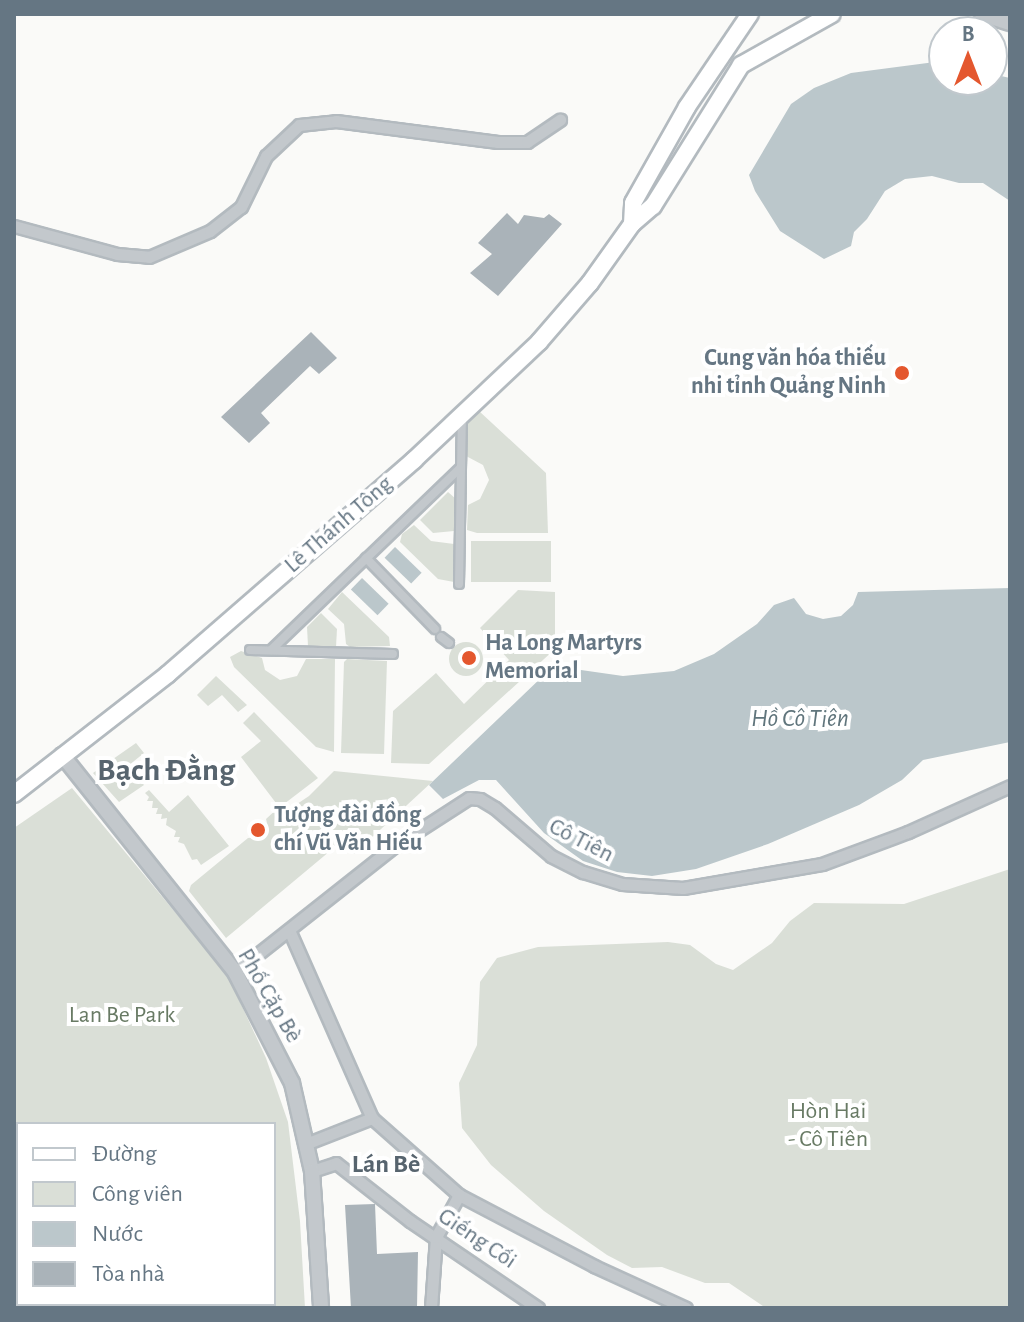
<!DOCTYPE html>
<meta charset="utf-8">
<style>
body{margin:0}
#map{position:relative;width:1024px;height:1322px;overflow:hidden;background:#fafaf8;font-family:"Alegreya Sans",sans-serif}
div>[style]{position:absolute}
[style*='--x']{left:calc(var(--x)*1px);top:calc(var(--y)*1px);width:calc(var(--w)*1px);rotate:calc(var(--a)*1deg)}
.green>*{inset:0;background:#dadfd7;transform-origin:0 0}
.round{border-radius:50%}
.water>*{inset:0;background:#bbc7cb;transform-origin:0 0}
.building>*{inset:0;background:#aab3b9}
.roads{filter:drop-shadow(2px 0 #b3babf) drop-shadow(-2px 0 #b3babf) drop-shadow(0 2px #b3babf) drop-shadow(0 -2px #b3babf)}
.pedestrian>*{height:8px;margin:-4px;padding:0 4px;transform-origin:4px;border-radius:4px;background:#c3c8cc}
.minor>*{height:11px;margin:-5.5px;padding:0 5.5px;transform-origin:5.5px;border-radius:5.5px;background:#c3c8cc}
.tertiary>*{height:14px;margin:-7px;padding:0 7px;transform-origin:7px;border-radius:7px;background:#c3c8cc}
.secondary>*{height:16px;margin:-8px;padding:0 8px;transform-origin:8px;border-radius:8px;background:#fff}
.dots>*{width:22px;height:22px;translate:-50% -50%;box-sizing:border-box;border:4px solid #fff;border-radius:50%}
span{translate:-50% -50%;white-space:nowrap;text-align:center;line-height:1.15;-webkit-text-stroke:8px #fff;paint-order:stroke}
.poi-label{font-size:24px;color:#657683;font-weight:700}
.right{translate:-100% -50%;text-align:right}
.left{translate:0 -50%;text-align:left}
.street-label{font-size:24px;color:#657683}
.park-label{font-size:24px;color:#687a64}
.water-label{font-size:26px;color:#60757c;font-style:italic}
.neighbourhood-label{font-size:26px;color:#57646e;font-weight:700}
.district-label{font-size:32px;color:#57646e;font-weight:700}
.frame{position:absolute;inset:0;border:16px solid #657683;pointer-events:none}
.legend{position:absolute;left:16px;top:1122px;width:260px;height:184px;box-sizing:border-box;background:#fff;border:2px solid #c1c8cd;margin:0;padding:10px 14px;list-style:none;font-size:24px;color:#657683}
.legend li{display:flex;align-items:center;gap:16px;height:40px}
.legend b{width:40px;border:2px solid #c1c8cd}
.north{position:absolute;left:928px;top:16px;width:80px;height:80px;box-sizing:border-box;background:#fff;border:2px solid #c1c8cd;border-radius:50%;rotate:0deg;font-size:22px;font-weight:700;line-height:32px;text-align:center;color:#657683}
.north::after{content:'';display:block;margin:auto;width:28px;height:36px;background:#e4572e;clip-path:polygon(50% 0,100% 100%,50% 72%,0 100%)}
</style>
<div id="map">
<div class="green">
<i style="clip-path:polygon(479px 411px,546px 473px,548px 533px,477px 533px,467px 530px,468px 505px,480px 499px,489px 480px,483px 465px,466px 456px,464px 445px,466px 422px)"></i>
<i style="clip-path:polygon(448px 492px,456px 499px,454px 531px,433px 533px,420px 520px)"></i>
<i style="clip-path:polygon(414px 525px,431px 541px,454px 544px,454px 582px,438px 579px,400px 542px,402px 534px)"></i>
<i style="left:471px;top:541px;width:80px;height:41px"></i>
<i style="clip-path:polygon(518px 590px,555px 592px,555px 649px,429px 764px,391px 763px,393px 711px,436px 673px,464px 704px,509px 660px,480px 628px)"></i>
<i style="clip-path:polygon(342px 592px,389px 637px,390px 646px,350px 647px,346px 644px,344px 624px,328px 609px)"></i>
<i style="clip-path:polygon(321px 613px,337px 629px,336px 647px,308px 646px,307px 627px)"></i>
<i class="round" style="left:449px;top:642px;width:34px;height:34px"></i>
<i style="clip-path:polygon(241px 651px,262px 658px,265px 670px,280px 680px,297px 676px,306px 659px,335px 659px,334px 752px,316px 747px,234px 667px,230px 657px)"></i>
<i style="clip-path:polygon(347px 659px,387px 661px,384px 754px,341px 753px,344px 662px)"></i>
<i style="clip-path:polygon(216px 676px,247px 705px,238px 712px,222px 695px,208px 706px,197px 695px)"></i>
<i style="clip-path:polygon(254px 712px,318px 778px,284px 804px,288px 810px,309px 796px,334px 771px,433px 781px,354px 854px,342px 841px,226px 938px,189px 891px,191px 885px,248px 838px,263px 837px,268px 827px,266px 819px,279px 807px,241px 757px,261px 741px,243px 723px)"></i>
<i style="clip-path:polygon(136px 743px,144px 753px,128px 766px,144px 785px,119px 802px,93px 773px)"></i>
<i style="clip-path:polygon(evenodd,72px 788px,228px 976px,266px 1058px,288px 1122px,300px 1221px,305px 1308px,14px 1308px,14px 828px,72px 788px,18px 1124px,274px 1124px,274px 1304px,18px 1304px,18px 1124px)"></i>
<i style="clip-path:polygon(149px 790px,169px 812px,188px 795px,229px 846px,201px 865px,197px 859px,192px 860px,184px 844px,178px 842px,180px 837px,174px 837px,176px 831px,166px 825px,167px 818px,161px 819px,162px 814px,156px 814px,158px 808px,152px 808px,153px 801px,147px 801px,149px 797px,145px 793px)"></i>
<i style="clip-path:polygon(1010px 869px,1010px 1308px,766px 1308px,729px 1283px,705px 1283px,662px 1267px,632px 1268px,607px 1255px,544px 1211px,491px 1165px,462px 1128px,459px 1083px,477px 1045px,480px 982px,497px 958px,538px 947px,668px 942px,690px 945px,716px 964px,733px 970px,772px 943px,790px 921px,814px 903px,904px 904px)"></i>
</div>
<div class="water">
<i style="clip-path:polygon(935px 62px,944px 64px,944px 80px,992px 80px,992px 74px,1010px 78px,1010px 201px,983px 183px,959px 183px,932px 176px,905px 179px,885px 191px,867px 219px,854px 232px,851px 246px,824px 259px,780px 231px,755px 191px,749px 175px,791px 104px,814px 88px,851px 73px)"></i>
<i style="left:395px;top:547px;width:37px;height:15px;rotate:44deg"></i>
<i style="left:362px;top:578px;width:37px;height:16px;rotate:44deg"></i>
<i style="clip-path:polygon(1010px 588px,1010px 742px,923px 760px,902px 780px,859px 805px,768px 844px,696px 869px,652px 876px,617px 872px,583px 861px,544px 833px,496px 780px,479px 780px,443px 799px,429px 785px,544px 675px,567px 668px,623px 676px,674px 671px,714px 654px,757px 624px,774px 605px,794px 598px,806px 614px,823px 619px,841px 616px,853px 605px,858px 592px)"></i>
</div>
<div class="building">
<i style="clip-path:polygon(507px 213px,518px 224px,524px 215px,544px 218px,549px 214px,562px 224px,498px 296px,470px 273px,492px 254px,478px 243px)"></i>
<i style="clip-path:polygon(311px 332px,337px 358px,319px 374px,310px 366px,261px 413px,270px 423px,249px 443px,221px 417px)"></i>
<i style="clip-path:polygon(375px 1204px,377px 1254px,418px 1252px,417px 1308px,351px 1308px,345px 1205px)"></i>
</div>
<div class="roads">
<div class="pedestrian">
<i style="--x:366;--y:558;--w:99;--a:45.8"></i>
<i style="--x:459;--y:584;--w:169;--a:-89"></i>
<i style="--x:441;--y:637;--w:10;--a:37"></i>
<i style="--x:250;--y:650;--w:143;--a:1.6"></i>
<i style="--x:271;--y:650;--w:262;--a:-43.9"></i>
</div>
<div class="minor">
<i style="--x:14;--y:226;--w:107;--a:15.2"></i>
<i style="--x:117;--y:254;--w:32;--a:5"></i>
<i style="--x:149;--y:257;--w:66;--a:-23.1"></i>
<i style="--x:210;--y:231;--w:39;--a:-38"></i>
<i style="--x:241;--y:207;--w:57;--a:-63.9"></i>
<i style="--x:266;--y:156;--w:45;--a:-43.2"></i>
<i style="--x:299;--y:125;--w:37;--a:-6"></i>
<i style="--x:336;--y:121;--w:163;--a:7.4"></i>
<i style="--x:498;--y:142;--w:29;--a:0"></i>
<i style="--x:527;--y:142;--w:40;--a:-34"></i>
<i style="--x:289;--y:930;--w:206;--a:66.2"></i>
<i style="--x:372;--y:1118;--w:116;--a:41.5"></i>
<i style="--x:459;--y:1195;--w:153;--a:27.7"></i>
<i style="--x:594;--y:1266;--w:101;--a:24.5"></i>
<i style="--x:235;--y:972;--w:201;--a:-38.3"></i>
<i style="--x:393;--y:847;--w:90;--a:-32.8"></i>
<i style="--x:469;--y:798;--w:11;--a:5"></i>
<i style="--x:480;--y:799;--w:17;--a:31"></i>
<i style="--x:495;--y:808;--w:74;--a:40.6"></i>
<i style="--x:551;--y:856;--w:36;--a:27"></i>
<i style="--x:583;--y:872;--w:41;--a:17.1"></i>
<i style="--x:622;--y:884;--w:61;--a:3.8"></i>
<i style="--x:683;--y:888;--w:141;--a:-9.8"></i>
<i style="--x:822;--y:864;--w:92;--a:-20.4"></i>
<i style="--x:908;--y:832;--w:112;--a:-24.3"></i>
<i style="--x:308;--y:1143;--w:69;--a:-21.3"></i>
<i style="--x:312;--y:1171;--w:25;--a:-18"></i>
<i style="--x:336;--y:1163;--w:94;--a:38.1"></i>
<i style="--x:410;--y:1221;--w:155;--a:34.2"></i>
<i style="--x:431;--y:1308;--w:71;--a:-86"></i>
<i style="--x:436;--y:1237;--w:48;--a:-61.3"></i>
</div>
<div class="tertiary">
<i style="--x:982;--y:14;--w:29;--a:18"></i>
<i style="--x:62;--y:755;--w:278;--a:51.4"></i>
<i style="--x:235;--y:972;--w:125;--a:62.8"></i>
<i style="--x:292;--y:1083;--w:90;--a:77.2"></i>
<i style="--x:312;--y:1171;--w:137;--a:86.2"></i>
</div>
<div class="secondary">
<i style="--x:632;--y:224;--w:21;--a:-87"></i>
<i style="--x:633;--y:203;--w:110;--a:-60.6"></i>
<i style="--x:687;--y:107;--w:112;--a:-55.9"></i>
<i style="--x:14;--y:794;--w:195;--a:-37.9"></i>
<i style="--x:168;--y:674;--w:326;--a:-41"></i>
<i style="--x:414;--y:460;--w:172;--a:-43.3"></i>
<i style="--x:539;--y:342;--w:78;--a:-49.2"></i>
<i style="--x:590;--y:283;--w:72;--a:-54.6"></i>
<i style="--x:632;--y:224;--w:28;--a:-41"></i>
<i style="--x:653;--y:206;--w:166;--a:-58"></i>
<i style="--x:741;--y:65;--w:104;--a:-29.3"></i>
</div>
</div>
<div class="dots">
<i style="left:902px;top:373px;background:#e4572e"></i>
<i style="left:469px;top:658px;background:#e4572e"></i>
<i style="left:258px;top:830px;background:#e4572e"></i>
</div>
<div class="poi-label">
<span class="right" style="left:886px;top:373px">Cung văn hóa thiếu<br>nhi tỉnh Quảng Ninh</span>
<span class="left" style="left:485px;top:658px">Ha Long Martyrs<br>Memorial</span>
<span class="left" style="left:274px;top:830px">Tượng đài đồng<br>chí Vũ Văn Hiếu</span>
</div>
<div class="street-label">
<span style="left:339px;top:525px;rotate:-41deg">Lê Thánh Tông</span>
<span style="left:581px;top:841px;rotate:27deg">Cô Tiên</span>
<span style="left:269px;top:996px;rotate:60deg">Phố Cặp Bè</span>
<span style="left:477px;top:1239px;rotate:34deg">Giếng Cối</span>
</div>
<div class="park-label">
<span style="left:122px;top:1016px">Lan Be Park</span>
<span style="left:828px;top:1126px">Hòn Hai<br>- Cô Tiên</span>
</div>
<div class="water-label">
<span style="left:800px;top:719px">Hồ Cô Tiên</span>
</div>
<div class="neighbourhood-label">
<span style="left:386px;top:1165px">Lán Bè</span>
</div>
<div class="district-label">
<span style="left:166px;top:770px">Bạch Đằng</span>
</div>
<div class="frame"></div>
<ul class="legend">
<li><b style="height:10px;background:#fff"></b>Đường</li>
<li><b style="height:22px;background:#dadfd7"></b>Công viên</li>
<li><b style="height:22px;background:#bbc7cb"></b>Nước</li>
<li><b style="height:22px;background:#aab3b9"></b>Tòa nhà</li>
</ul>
<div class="north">B</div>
</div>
